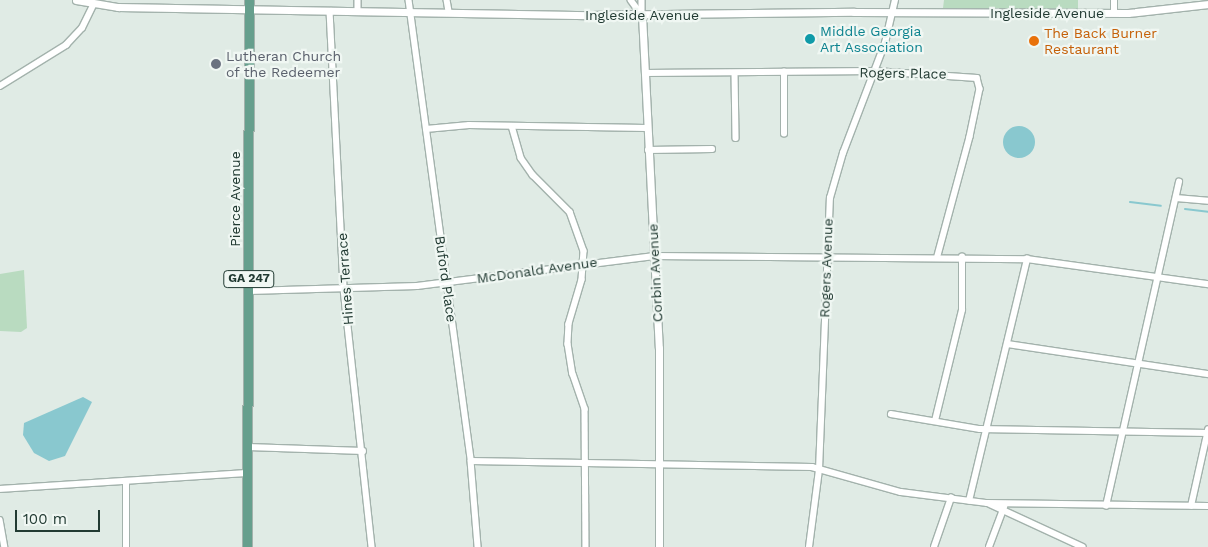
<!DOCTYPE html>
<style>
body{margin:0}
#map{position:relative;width:1208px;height:547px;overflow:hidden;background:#e0ebe5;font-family:"Work Sans",sans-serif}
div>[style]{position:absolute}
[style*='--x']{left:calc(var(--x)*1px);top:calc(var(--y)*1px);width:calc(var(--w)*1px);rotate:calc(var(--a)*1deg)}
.green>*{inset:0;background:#b9dbc0}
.water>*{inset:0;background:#89c8cf}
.round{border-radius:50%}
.stream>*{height:2px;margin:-1px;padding:0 1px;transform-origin:1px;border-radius:1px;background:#89c8cf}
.roads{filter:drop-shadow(1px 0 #a3b2ac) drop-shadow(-1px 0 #a3b2ac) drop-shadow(0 1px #a3b2ac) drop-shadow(0 -1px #a3b2ac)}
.minor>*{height:5.5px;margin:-2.75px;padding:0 2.75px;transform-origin:2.75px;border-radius:2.75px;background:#fff}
.tertiary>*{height:7px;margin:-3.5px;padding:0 3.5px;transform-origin:3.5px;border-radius:3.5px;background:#fff}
.primary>*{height:9px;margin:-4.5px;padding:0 4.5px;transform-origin:4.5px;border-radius:4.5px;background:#669f8d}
.dots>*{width:14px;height:14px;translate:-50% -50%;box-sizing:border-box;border:2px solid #f0f7f3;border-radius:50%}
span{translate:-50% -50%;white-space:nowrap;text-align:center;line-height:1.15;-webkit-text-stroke:4.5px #f0f7f3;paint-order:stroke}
.shield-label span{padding:1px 4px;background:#f0f7f3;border:1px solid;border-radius:4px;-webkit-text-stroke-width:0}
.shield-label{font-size:12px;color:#213a32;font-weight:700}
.street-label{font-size:14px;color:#213a32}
.culture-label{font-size:14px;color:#0d838f}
.left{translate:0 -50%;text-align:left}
.food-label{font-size:14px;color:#c56008}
.worship-label{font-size:14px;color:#5b616d}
.scale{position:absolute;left:15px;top:510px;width:85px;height:22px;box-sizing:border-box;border:2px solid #213a32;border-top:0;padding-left:6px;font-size:15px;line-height:18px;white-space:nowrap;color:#213a32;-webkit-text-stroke:4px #f0f7f3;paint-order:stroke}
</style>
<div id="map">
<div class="green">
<i style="clip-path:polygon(944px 0,1078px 0,1078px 10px,943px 8px)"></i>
<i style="clip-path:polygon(24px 270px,27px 328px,21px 332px,0 331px,0 274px)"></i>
</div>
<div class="water">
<i class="round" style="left:1003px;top:126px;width:32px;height:32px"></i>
<i style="clip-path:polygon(83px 397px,92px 402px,65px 456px,49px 461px,34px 453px,23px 435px,24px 423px)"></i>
</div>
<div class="stream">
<i style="--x:1130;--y:202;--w:31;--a:7"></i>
<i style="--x:1185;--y:209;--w:23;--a:7"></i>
</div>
<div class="roads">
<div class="minor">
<i style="--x:358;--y:0;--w:11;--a:90"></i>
<i style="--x:409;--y:0;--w:465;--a:82.3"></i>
<i style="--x:471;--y:461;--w:86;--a:85.3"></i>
<i style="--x:447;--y:0;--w:11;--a:80"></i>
<i style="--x:631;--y:0;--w:19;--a:54"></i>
<i style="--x:642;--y:0;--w:13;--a:90"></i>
<i style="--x:1114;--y:0;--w:13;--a:90"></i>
<i style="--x:330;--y:11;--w:278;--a:87.1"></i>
<i style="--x:344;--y:289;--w:260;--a:83.8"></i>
<i style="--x:645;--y:73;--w:230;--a:-0.5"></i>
<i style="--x:875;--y:71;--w:102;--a:3.9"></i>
<i style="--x:977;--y:78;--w:11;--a:75"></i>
<i style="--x:980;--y:89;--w:49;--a:101.8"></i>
<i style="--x:970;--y:137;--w:123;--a:105.1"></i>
<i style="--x:735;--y:73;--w:65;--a:89.1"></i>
<i style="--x:0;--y:86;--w:78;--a:-31.8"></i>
<i style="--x:66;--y:45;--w:23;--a:-47"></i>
<i style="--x:82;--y:28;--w:25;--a:-64"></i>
<i style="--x:512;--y:126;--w:33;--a:74"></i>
<i style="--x:521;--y:158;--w:21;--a:55"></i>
<i style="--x:533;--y:175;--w:52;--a:45"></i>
<i style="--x:570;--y:212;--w:41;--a:70.3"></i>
<i style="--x:584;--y:251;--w:29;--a:94"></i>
<i style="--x:582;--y:280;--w:46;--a:106.5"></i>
<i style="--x:569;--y:324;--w:20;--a:93"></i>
<i style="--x:568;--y:344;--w:30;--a:81"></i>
<i style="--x:573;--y:374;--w:37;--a:71"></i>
<i style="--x:585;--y:409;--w:138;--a:89.6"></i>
<i style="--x:426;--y:129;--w:43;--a:-5.3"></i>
<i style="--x:469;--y:125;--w:177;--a:1"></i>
<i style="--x:784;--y:134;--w:62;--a:-90"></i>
<i style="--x:648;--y:150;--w:64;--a:-0.9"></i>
<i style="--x:1176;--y:198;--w:32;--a:5"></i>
<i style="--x:249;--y:291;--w:168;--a:-1.7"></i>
<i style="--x:417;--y:286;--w:239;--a:-7.2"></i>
<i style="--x:654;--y:256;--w:373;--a:0.5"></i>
<i style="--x:1027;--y:259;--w:183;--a:7.9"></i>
<i style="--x:1007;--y:344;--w:203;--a:8.5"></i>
<i style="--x:891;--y:414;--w:90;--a:9.6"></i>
<i style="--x:980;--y:429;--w:228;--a:1"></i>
<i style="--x:935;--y:421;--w:114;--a:-76.3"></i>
<i style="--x:962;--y:310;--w:53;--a:-90"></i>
<i style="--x:248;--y:447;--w:115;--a:2"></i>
<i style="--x:471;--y:461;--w:341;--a:1"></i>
<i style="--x:812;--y:467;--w:92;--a:15.7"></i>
<i style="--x:901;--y:492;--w:87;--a:7.3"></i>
<i style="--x:987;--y:503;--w:221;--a:0.8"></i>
<i style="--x:0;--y:489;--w:248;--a:-3.7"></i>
<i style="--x:969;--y:501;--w:249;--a:-76.5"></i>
<i style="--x:990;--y:504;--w:102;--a:24.8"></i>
<i style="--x:1106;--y:506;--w:332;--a:-77.3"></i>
<i style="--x:1191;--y:506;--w:78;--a:-77.4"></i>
<i style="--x:0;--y:520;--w:27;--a:80"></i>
<i style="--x:126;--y:547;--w:65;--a:-90"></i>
<i style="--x:809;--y:547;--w:78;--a:-82.6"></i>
<i style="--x:819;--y:470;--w:272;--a:-87.7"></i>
<i style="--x:830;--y:198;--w:47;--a:-73.9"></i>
<i style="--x:843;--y:153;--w:118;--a:-69.1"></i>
<i style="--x:885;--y:43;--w:44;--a:-76.9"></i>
<i style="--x:934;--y:547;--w:52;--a:-70.9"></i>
<i style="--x:989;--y:547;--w:43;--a:-69.4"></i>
</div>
<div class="tertiary">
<i style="--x:76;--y:0;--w:43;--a:9.5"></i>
<i style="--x:118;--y:7;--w:472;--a:1"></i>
<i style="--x:590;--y:15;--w:264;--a:-0.7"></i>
<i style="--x:854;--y:12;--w:274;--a:0.2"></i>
<i style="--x:1128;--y:13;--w:81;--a:-6.4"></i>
<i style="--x:642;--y:15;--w:333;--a:87.1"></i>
<i style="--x:659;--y:348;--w:199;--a:90"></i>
</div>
<div class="primary">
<i style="--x:247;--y:547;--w:547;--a:-89.79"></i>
</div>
</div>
<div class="dots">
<i style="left:810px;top:39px;background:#0f9aa8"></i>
<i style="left:1034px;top:41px;background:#e8710a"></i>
<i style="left:216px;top:64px;background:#6b7280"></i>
</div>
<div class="shield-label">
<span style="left:249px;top:279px">GA 247</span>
</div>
<div class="street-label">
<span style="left:1047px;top:13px">Ingleside Avenue</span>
<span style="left:642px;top:15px">Ingleside Avenue</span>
<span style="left:903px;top:73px;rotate:1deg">Rogers Place</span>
<span style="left:235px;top:199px;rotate:-90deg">Pierce Avenue</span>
<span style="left:826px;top:268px;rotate:-88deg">Rogers Avenue</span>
<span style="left:537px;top:270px;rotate:-8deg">McDonald Avenue</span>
<span style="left:655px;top:273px;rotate:-93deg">Corbin Avenue</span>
<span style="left:345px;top:279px;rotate:-94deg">Hines Terrace</span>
<span style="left:446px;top:279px;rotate:82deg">Buford Place</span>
</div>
<div class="culture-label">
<span class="left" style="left:820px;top:39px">Middle Georgia<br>Art Association</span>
</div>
<div class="food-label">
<span class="left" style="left:1044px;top:41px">The Back Burner<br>Restaurant</span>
</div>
<div class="worship-label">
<span class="left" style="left:226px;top:64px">Lutheran Church<br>of the Redeemer</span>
</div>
<div class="scale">100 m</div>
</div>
